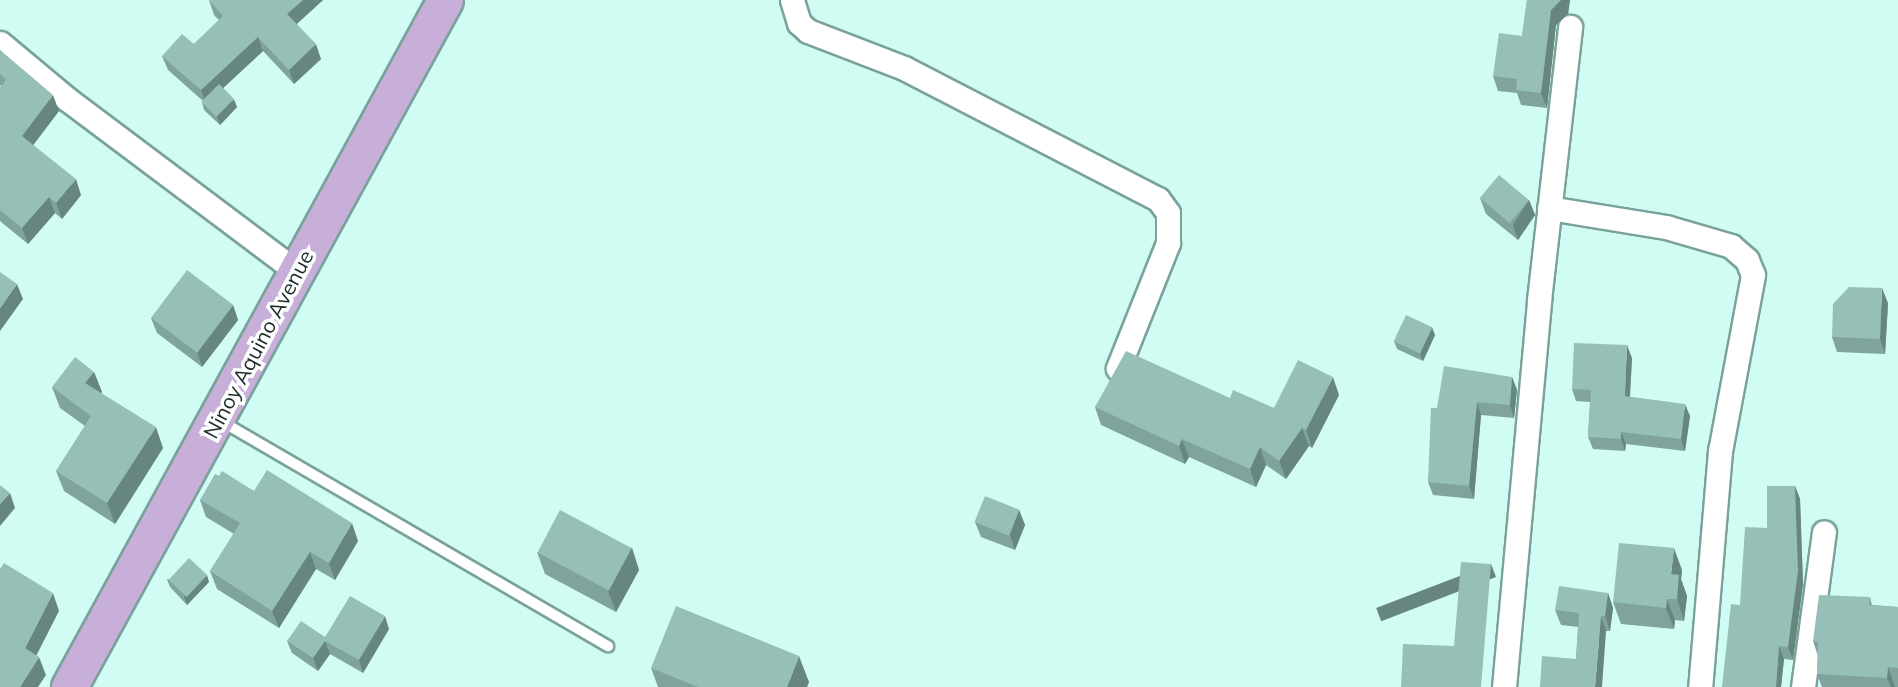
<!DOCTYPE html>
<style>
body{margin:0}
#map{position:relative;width:1898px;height:687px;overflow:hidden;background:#d1fcf4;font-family:Mulish,sans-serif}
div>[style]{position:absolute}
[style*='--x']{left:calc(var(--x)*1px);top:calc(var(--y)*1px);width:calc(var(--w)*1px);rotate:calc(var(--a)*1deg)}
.roads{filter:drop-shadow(2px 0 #79a29b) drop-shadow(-2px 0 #79a29b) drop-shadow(0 2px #79a29b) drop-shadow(0 -2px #79a29b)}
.lane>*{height:10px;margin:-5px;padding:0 5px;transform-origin:5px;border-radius:5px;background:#fff}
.street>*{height:23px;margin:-11.5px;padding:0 11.5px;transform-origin:11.5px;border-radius:11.5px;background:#fff}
.primary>*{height:35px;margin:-17.5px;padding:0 17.5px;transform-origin:17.5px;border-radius:17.5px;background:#c7afda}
.wall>*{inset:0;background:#80a49d}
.shaded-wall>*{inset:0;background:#688680;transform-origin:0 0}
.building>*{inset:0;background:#95bfb7;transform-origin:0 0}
span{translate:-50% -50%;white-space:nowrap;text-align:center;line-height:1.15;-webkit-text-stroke:7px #fefefe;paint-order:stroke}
.street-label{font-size:21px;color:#1a2b28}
</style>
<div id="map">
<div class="roads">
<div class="lane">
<i style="--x:221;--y:421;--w:448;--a:30.2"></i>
</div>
<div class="street">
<i style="--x:792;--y:0;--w:24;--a:73"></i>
<i style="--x:799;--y:23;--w:12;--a:42"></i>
<i style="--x:808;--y:31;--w:103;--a:21.1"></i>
<i style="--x:904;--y:68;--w:286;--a:27.3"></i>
<i style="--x:1158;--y:199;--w:17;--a:54"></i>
<i style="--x:1168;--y:213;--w:30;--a:90"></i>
<i style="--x:1168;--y:243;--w:135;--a:111.8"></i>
<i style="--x:0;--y:43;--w:87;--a:39.9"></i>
<i style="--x:67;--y:99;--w:286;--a:36.9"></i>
<i style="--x:1549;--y:208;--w:119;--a:9.2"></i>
<i style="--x:1666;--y:227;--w:68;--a:16.3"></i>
<i style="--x:1731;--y:246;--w:21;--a:41"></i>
<i style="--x:1747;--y:260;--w:16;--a:68"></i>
<i style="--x:1753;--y:275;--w:179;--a:100.6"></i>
<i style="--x:1720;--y:451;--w:237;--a:94.8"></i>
<i style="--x:1504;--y:687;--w:389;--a:-84.8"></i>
<i style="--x:1539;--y:300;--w:275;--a:-83.5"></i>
<i style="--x:1803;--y:687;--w:156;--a:-82.3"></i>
</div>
<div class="primary">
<i style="--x:69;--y:687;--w:783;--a:-61.31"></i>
</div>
</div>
<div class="wall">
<i style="clip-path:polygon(209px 0,323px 0,297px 24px,321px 59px,294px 84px,263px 51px,223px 88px,237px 107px,220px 125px,204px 110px,202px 102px,203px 101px,168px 70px,162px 56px,194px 44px,219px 20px,214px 15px)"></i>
<i style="clip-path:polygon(1527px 0,1570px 0,1568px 14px,1556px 25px,1547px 108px,1521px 105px,1517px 93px,1498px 91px,1493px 76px,1522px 36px)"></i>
<i style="clip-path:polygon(0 50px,59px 111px,33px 145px,81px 195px,62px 219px,55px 213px,28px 244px,0 221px,0 88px,1px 86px,0 85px)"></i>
<i style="clip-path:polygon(1480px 198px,1529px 200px,1535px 215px,1518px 240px,1486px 214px)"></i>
<i style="clip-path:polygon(1888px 303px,1885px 354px,1837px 352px,1832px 337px)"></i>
<i style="clip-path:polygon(233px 305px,238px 320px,202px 367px,157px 333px,151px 318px)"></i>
<i style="clip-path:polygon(1435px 335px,1423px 361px,1397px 349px,1394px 341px)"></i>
<i style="clip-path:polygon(1632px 358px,1630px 397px,1690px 416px,1685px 451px,1626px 444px,1625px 451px,1593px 449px,1588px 437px,1590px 402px,1576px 401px,1572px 389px)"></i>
<i style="clip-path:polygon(94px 372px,102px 392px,101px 393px,163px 448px,115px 524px,64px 491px,56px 471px,85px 426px,60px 408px,52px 387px)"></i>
<i style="clip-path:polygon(1512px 377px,1517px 390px,1514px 418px,1481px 415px,1474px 499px,1433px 495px,1428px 482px,1437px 408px)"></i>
<i style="clip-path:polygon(1339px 395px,1312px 448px,1309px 446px,1286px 479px,1266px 465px,1256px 487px,1189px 457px,1185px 464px,1101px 425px,1095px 407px,1230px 398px,1274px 408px)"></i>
<i style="clip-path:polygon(219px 476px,254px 491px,358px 541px,335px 580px,316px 569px,279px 628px,217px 589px,210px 571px,234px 534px,206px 517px,200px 500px)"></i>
<i style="clip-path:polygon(1795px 486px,1800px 499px,1803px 584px,1793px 660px,1784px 659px,1781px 687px,1722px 687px,1740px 605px,1767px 528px)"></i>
<i style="clip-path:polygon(1019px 510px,1025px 525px,1015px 550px,981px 537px,975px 522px)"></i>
<i style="clip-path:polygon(632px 548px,639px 570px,616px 612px,545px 574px,537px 552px)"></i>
<i style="clip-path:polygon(1682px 570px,1681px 579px,1687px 596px,1684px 621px,1675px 620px,1674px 629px,1621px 624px,1613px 602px)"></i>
<i style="clip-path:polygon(167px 579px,209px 582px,187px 605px,170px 587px)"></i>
<i style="clip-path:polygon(1608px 593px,1613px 608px,1610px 631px,1606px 631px,1576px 659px,1578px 627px,1561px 625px,1555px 610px)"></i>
<i style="clip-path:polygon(1870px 597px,1872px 605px,1898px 607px,1898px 687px,1822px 687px,1817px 674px,1818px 656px,1813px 641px)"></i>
<i style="clip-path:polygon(389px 629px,363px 673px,330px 654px,318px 671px,292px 653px,287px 641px,325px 637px)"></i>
<i style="clip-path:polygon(651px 668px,809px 682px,807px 687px,658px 687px)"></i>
</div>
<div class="shaded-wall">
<i style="clip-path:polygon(303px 0,323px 0,292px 28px,287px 14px)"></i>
<i style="clip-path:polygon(1561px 0,1570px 0,1568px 14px,1556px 25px,1547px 108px,1541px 93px,1551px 10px)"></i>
<i style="clip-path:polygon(258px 37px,263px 51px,206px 104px,201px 90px)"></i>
<i style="clip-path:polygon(316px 44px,321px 59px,294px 84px,289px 70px)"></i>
<i style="clip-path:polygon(53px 95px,59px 111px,28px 152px,22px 136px)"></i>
<i style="clip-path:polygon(234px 99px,237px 107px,220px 125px,217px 117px)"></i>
<i style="clip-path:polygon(76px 179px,81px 195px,62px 219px,56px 203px)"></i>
<i style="clip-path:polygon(49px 197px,55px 213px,28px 244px,22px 228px)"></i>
<i style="clip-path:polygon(1529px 200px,1535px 215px,1518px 240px,1513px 225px)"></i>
<i style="clip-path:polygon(17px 284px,23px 299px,0 331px,0 308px)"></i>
<i style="clip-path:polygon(1882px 288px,1888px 303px,1885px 354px,1880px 339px)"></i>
<i style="clip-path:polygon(233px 305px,238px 320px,202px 367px,197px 352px)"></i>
<i style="clip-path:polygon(1432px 327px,1435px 335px,1423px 361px,1420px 353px)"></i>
<i style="clip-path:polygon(1627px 345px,1632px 358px,1629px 408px,1625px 396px)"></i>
<i style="clip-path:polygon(94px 372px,102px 392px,93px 404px,85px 383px)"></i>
<i style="clip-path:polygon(1333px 377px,1339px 395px,1312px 448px,1306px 430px)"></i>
<i style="clip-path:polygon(1512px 377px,1517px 390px,1514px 418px,1510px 405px)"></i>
<i style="clip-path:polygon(1477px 402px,1481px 415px,1474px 499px,1469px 486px)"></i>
<i style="clip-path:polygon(1685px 404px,1690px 416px,1685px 451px,1681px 439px)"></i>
<i style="clip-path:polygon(156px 427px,163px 448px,115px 524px,107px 503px)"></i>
<i style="clip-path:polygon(1302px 428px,1309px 446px,1286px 479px,1279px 461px)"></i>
<i style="clip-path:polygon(1621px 432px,1626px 444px,1625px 451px,1621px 439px)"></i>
<i style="clip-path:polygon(1182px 439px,1189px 457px,1185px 464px,1179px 446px)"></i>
<i style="clip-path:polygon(1260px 447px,1266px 465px,1256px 487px,1250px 469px)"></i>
<i style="clip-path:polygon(1795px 486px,1800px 499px,1803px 584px,1793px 660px,1788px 647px)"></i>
<i style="clip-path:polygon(10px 493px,15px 508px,0 526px,0 504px)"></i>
<i style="clip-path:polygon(1019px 510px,1025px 525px,1015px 550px,1010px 535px)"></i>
<i style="clip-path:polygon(352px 523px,358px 541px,335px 580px,329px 563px)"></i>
<i style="clip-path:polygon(632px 548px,639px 570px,616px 612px,608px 591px)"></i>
<i style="clip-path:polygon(1674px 548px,1682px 570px,1681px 579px,1687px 596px,1684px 621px,1677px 599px,1671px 574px)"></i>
<i style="clip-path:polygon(310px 552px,316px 569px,279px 628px,272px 611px)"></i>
<i style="left:1491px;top:564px;width:14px;height:123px;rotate:69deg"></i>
<i style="clip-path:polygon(207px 575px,209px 582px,187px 605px,184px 597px)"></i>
<i style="clip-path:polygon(53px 593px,59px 611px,31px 666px,25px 648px)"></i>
<i style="clip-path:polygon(1608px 593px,1613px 608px,1610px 631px,1605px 616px)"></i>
<i style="clip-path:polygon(1667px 599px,1675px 620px,1674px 629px,1666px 608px)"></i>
<i style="clip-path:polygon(385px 616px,389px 629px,363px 673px,359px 660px)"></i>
<i style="clip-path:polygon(1601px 616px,1606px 631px,1602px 687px,1595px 687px)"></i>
<i style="clip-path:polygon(325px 641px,330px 654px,318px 671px,313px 658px)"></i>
<i style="clip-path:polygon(1779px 646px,1784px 659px,1781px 687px,1776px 687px)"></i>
<i style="clip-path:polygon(799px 656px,809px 682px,807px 687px,787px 687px)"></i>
<i style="clip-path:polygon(39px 657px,46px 675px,38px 687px,20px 687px)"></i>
<i style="clip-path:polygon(1888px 667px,1895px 687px,1891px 687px,1887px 678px)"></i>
</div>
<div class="building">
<i style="clip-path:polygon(209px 0,303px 0,287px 14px,316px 44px,289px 70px,258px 37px,201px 90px,162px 56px,182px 34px,194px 44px,223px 16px)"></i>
<i style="clip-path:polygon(1527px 0,1561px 0,1551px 10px,1541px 93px,1516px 90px,1517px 79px,1493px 76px,1499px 33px,1522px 36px)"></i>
<i style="clip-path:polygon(0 50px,53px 95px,22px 136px,76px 179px,56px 203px,49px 197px,22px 228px,0 210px,0 88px,6px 80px,0 74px)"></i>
<i style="left:219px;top:84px;width:21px;height:25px;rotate:45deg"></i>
<i style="left:1499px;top:175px;width:39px;height:30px;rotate:40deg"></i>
<i style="left:187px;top:270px;width:58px;height:60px;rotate:37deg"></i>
<i style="clip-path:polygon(0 272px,17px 284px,0 308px)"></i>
<i style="clip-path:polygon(1849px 287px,1882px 288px,1880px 339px,1832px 337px,1833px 304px)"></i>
<i style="left:1406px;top:315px;width:29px;height:29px;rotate:25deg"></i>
<i style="clip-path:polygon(1574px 343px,1627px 345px,1625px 396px,1685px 404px,1681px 439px,1621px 432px,1621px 439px,1588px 437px,1591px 390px,1572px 389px)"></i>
<i style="clip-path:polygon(1126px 351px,1230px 398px,1233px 390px,1274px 408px,1298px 360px,1333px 377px,1306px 430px,1302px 428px,1279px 461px,1260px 447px,1250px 469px,1182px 439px,1179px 446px,1095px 407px)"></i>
<i style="clip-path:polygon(75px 357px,94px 372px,85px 383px,156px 427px,107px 503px,56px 471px,91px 416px,52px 387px)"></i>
<i style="clip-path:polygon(1444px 366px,1512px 377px,1510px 405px,1477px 402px,1469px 486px,1428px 482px,1431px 408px,1437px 408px)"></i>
<i style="clip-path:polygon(267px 470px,352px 523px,329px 563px,310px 552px,272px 611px,210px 571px,240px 523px,200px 500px,215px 474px,219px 476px,222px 471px,254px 491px)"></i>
<i style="clip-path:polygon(0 485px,10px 493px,0 504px)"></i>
<i style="clip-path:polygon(1767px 486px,1795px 486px,1798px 571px,1788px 647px,1779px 646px,1776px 687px,1722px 687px,1731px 604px,1740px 605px,1745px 527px,1767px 528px)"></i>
<i style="left:985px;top:496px;width:37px;height:28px;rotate:22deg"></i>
<i style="left:560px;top:510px;width:81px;height:48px;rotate:28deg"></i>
<i style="clip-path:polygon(1619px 543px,1674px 548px,1671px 574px,1679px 575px,1677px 599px,1667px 599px,1666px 608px,1613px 602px)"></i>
<i style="left:189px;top:558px;width:25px;height:30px;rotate:43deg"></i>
<i style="clip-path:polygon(1461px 562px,1491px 564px,1481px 687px,1401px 687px,1403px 644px,1454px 646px)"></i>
<i style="clip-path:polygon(4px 563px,53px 593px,25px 648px,39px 657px,20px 687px,0 687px,0 569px)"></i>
<i style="clip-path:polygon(1559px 586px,1608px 593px,1605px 616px,1601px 616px,1595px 687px,1540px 687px,1542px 656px,1576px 659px,1579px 613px,1555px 610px)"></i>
<i style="clip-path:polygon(1819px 595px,1870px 597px,1869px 605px,1898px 607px,1898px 668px,1888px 667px,1887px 678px,1817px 674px,1818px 642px,1813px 641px)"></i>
<i style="clip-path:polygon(350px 596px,385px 616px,359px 660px,325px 641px,313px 658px,287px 641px,301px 621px,325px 637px)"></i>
<i style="clip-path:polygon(676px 606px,799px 656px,787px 687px,698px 687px,651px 668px)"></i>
</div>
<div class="street-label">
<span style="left:258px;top:344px;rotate:-62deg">Ninoy Aquino Avenue</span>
</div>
</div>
